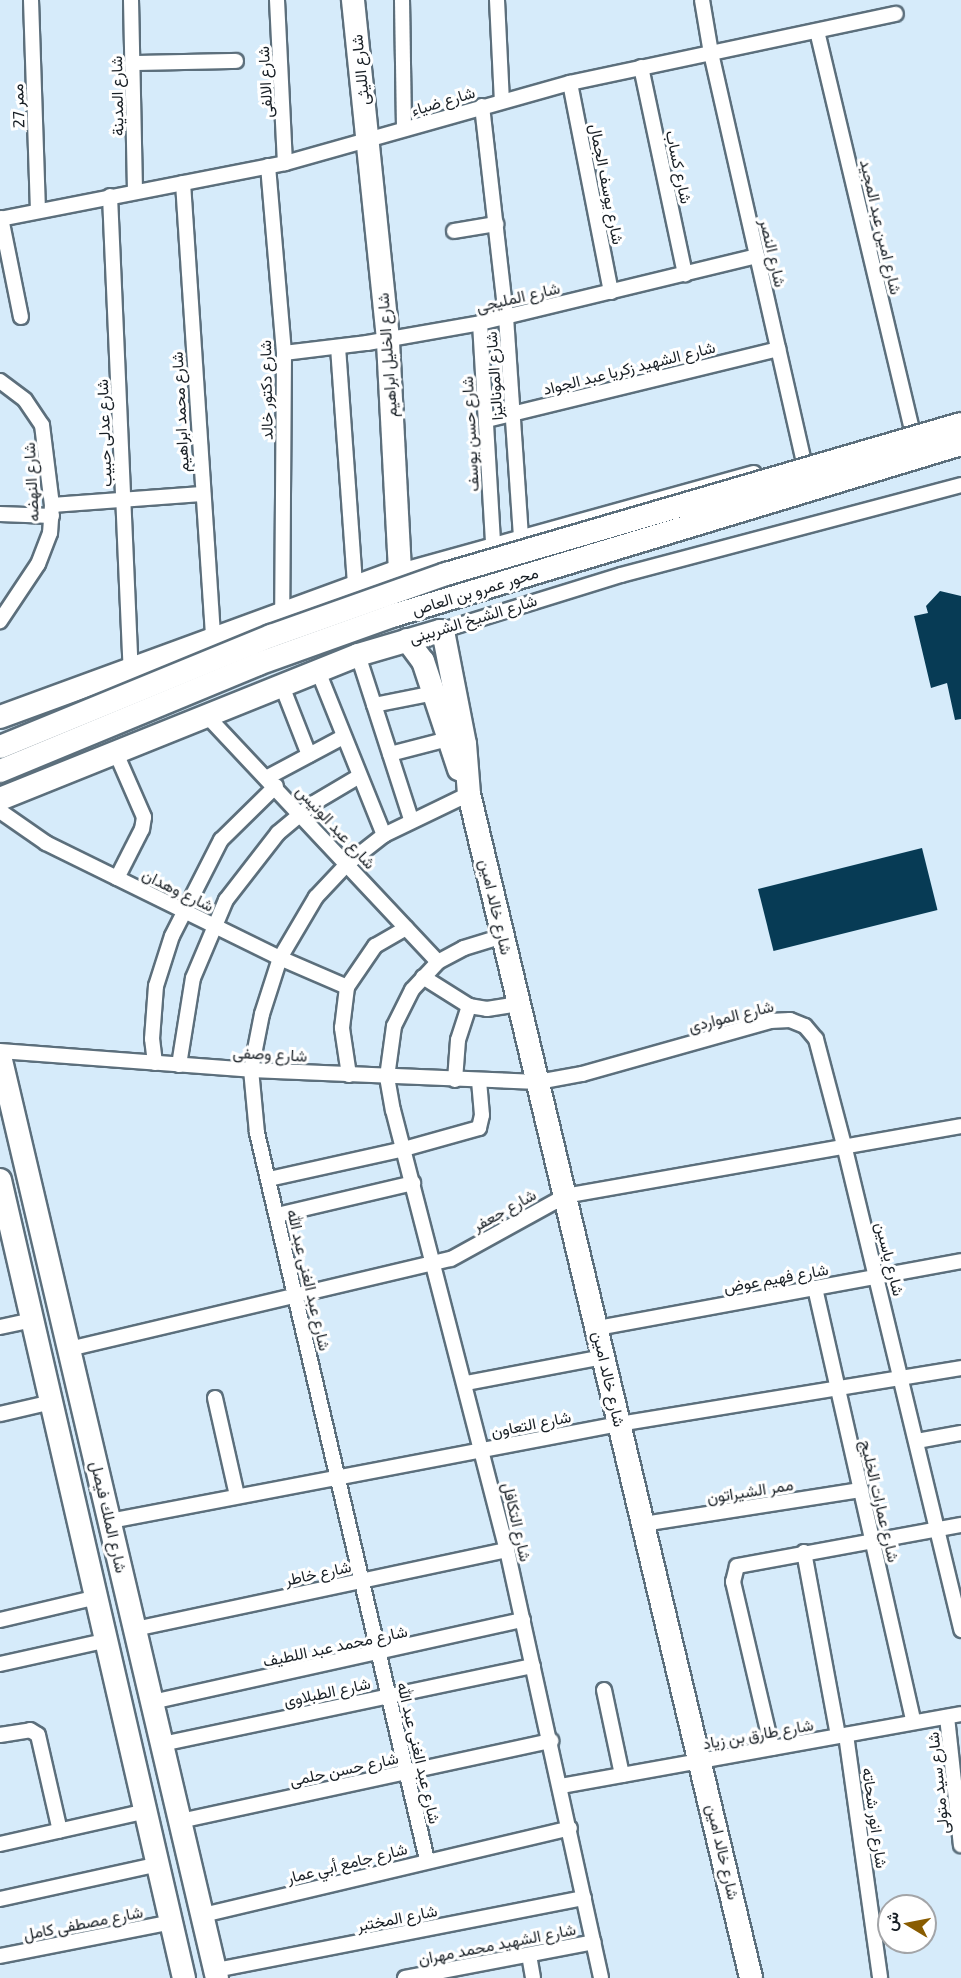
<!DOCTYPE html>
<meta charset="utf-8">
<style>
body{margin:0}
#map{position:relative;width:961px;height:1978px;overflow:hidden;background:#d6ebfa;font-family:"Exo 2",Vazirmatn,sans-serif}
div>[style]{position:absolute}
[style*='--x']{left:calc(var(--x)*1px);top:calc(var(--y)*1px);width:calc(var(--w)*1px);rotate:calc(var(--a)*1deg)}
.building>*{inset:0;background:#073b55;transform-origin:0 0}
.roads{filter:drop-shadow(2px 0 #5c6f7c) drop-shadow(-2px 0 #5c6f7c) drop-shadow(0 2px #5c6f7c) drop-shadow(0 -2px #5c6f7c)}
.minor>*{height:14px;margin:-7px;padding:0 7px;transform-origin:7px;border-radius:7px;background:#fff}
.primary>*{height:22px;margin:-11px;padding:0 11px;transform-origin:11px;border-radius:11px;background:#fff}
.bridges{filter:drop-shadow(2px 0 #5c6f7c) drop-shadow(-2px 0 #5c6f7c) drop-shadow(0 2px #5c6f7c) drop-shadow(0 -2px #5c6f7c)}
.primary-bridge>*{height:22px;margin:-11px;padding:0 11px;transform-origin:11px;border-radius:11px;background:#fff}
span{translate:-50% -50%;white-space:nowrap;text-align:center;line-height:1.15;-webkit-text-stroke:6px #fff;paint-order:stroke}
.street-label{font-size:16px;color:#181f25}
.north{position:absolute;left:877px;top:1894px;width:60px;height:60px;box-sizing:border-box;background:#fff;border:2px solid #a3a5a8;border-radius:50%;rotate:280deg;font-size:16px;font-weight:700;line-height:24px;text-align:center;color:#181f25}
.north::after{content:'';display:block;margin:auto;width:21px;height:27px;background:#895c00;clip-path:polygon(50% 0,100% 100%,50% 72%,0 100%)}
</style>
<div id="map">
<div class="building">
<i style="clip-path:polygon(940px 591px,961px 596px,961px 719px,955px 720px,947px 683px,931px 688px,914px 616px,928px 613px,926px 606px)"></i>
<i style="left:922px;top:848px;width:64px;height:169px;rotate:76deg"></i>
</div>
<div class="roads">
<div class="minor">
<i style="--x:31;--y:0;--w:211;--a:88.1"></i>
<i style="--x:131;--y:0;--w:191;--a:88.8"></i>
<i style="--x:277;--y:0;--w:163;--a:87.2"></i>
<i style="--x:402;--y:0;--w:129;--a:89.1"></i>
<i style="--x:497;--y:0;--w:101;--a:87.2"></i>
<i style="--x:702;--y:0;--w:54;--a:80.4"></i>
<i style="--x:711;--y:53;--w:416;--a:77.2"></i>
<i style="--x:817;--y:31;--w:410;--a:76.6"></i>
<i style="--x:132;--y:63;--w:104;--a:-1.1"></i>
<i style="--x:641;--y:67;--w:212;--a:78"></i>
<i style="--x:570;--y:83;--w:213;--a:78.9"></i>
<i style="--x:482;--y:106;--w:212;--a:83.5"></i>
<i style="--x:506;--y:317;--w:221;--a:86.1"></i>
<i style="--x:268;--y:166;--w:188;--a:85.1"></i>
<i style="--x:284;--y:353;--w:260;--a:90.4"></i>
<i style="--x:183;--y:183;--w:457;--a:86.2"></i>
<i style="--x:110;--y:196;--w:473;--a:87.5"></i>
<i style="--x:1;--y:218;--w:101;--a:78.6"></i>
<i style="--x:0;--y:219;--w:290;--a:-11.1"></i>
<i style="--x:285;--y:163;--w:296;--a:-15.7"></i>
<i style="--x:570;--y:83;--w:333;--a:-12"></i>
<i style="--x:454;--y:231;--w:43;--a:-9.5"></i>
<i style="--x:480;--y:323;--w:221;--a:86.6"></i>
<i style="--x:338;--y:347;--w:241;--a:85.9"></i>
<i style="--x:284;--y:353;--w:84;--a:-6.9"></i>
<i style="--x:367;--y:343;--w:115;--a:-10"></i>
<i style="--x:480;--y:323;--w:285;--a:-13.6"></i>
<i style="--x:0;--y:381;--w:31;--a:37"></i>
<i style="--x:25;--y:400;--w:30;--a:56"></i>
<i style="--x:42;--y:425;--w:81;--a:82.9"></i>
<i style="--x:52;--y:505;--w:28;--a:94"></i>
<i style="--x:50;--y:533;--w:33;--a:111"></i>
<i style="--x:38;--y:564;--w:69;--a:123.7"></i>
<i style="--x:487;--y:420;--w:300;--a:-13.7"></i>
<i style="--x:52;--y:505;--w:150;--a:-4.2"></i>
<i style="--x:0;--y:514;--w:52;--a:2.2"></i>
<i style="--x:400;--y:571;--w:367;--a:-15.5"></i>
<i style="--x:440;--y:631;--w:189;--a:-17.2"></i>
<i style="--x:621;--y:575;--w:352;--a:-14.8"></i>
<i style="--x:358;--y:655;--w:172;--a:72.1"></i>
<i style="--x:318;--y:671;--w:177;--a:68.1"></i>
<i style="--x:282;--y:686;--w:74;--a:68.6"></i>
<i style="--x:374;--y:705;--w:61;--a:-11.3"></i>
<i style="--x:207;--y:716;--w:337;--a:46.8"></i>
<i style="--x:116;--y:753;--w:70;--a:66.4"></i>
<i style="--x:144;--y:817;--w:12;--a:99"></i>
<i style="--x:142;--y:829;--w:55;--a:117"></i>
<i style="--x:390;--y:754;--w:60;--a:-14.5"></i>
<i style="--x:268;--y:777;--w:85;--a:-28.1"></i>
<i style="--x:0;--y:811;--w:56;--a:34.8"></i>
<i style="--x:46;--y:843;--w:261;--a:26.2"></i>
<i style="--x:280;--y:958;--w:73;--a:23.4"></i>
<i style="--x:503;--y:936;--w:41;--a:162.9"></i>
<i style="--x:464;--y:948;--w:30;--a:152"></i>
<i style="--x:438;--y:962;--w:38;--a:133"></i>
<i style="--x:412;--y:990;--w:40;--a:116.6"></i>
<i style="--x:394;--y:1026;--w:51;--a:97.8"></i>
<i style="--x:387;--y:1077;--w:34;--a:80"></i>
<i style="--x:393;--y:1110;--w:455;--a:75.5"></i>
<i style="--x:507;--y:1550;--w:438;--a:77.6"></i>
<i style="--x:423;--y:977;--w:54;--a:32.2"></i>
<i style="--x:469;--y:1006;--w:18;--a:9"></i>
<i style="--x:487;--y:1009;--w:32;--a:-9"></i>
<i style="--x:0;--y:1051;--w:252;--a:4.3"></i>
<i style="--x:251;--y:1070;--w:287;--a:2.4"></i>
<i style="--x:538;--y:1082;--w:45;--a:-10.3"></i>
<i style="--x:582;--y:1074;--w:195;--a:-15.7"></i>
<i style="--x:770;--y:1021;--w:20;--a:-3"></i>
<i style="--x:790;--y:1020;--w:16;--a:22"></i>
<i style="--x:805;--y:1026;--w:17;--a:50"></i>
<i style="--x:816;--y:1039;--w:114;--a:75.2"></i>
<i style="--x:845;--y:1149;--w:495;--a:76.4"></i>
<i style="--x:155;--y:1063;--w:24;--a:-97"></i>
<i style="--x:152;--y:1039;--w:53;--a:-85.7"></i>
<i style="--x:156;--y:986;--w:52;--a:-72.3"></i>
<i style="--x:172;--y:936;--w:108;--a:-63"></i>
<i style="--x:221;--y:840;--w:77;--a:-44.5"></i>
<i style="--x:179;--y:1065;--w:88;--a:-80.9"></i>
<i style="--x:193;--y:978;--w:85;--a:-67.1"></i>
<i style="--x:226;--y:900;--w:85;--a:-52.2"></i>
<i style="--x:278;--y:833;--w:47;--a:-39.8"></i>
<i style="--x:314;--y:803;--w:51;--a:-30.6"></i>
<i style="--x:349;--y:1075;--w:48;--a:-98.5"></i>
<i style="--x:342;--y:1028;--w:41;--a:-83"></i>
<i style="--x:347;--y:987;--w:50;--a:-55.7"></i>
<i style="--x:375;--y:946;--w:36;--a:-30"></i>
<i style="--x:455;--y:1080;--w:40;--a:-85.7"></i>
<i style="--x:458;--y:1040;--w:36;--a:-72"></i>
<i style="--x:269;--y:1179;--w:138;--a:-12.5"></i>
<i style="--x:404;--y:1149;--w:78;--a:-15.6"></i>
<i style="--x:479;--y:1128;--w:13;--a:-77"></i>
<i style="--x:482;--y:1115;--w:34;--a:-95"></i>
<i style="--x:277;--y:1215;--w:140;--a:-13.2"></i>
<i style="--x:815;--y:1288;--w:445;--a:77.2"></i>
<i style="--x:0;--y:1327;--w:34;--a:-12"></i>
<i style="--x:597;--y:1328;--w:370;--a:-10.4"></i>
<i style="--x:69;--y:1349;--w:392;--a:-13.3"></i>
<i style="--x:451;--y:1259;--w:130;--a:-28.9"></i>
<i style="--x:565;--y:1196;--w:402;--a:-10"></i>
<i style="--x:466;--y:1383;--w:140;--a:-10.7"></i>
<i style="--x:215;--y:1398;--w:100;--a:77.3"></i>
<i style="--x:0;--y:1414;--w:53;--a:-13"></i>
<i style="--x:917;--y:1441;--w:45;--a:-10.3"></i>
<i style="--x:110;--y:1521;--w:518;--a:-10.79"></i>
<i style="--x:619;--y:1424;--w:347;--a:-9.3"></i>
<i style="--x:643;--y:1524;--w:221;--a:-8.9"></i>
<i style="--x:804;--y:1552;--w:187;--a:79.5"></i>
<i style="--x:0;--y:1620;--w:100;--a:-13.3"></i>
<i style="--x:135;--y:1629;--w:380;--a:-12"></i>
<i style="--x:0;--y:1664;--w:111;--a:-12.5"></i>
<i style="--x:604;--y:1690;--w:87;--a:78"></i>
<i style="--x:152;--y:1702;--w:380;--a:-12.5"></i>
<i style="--x:947;--y:1717;--w:129;--a:83.8"></i>
<i style="--x:0;--y:1735;--w:30;--a:-9"></i>
<i style="--x:30;--y:1730;--w:9;--a:32"></i>
<i style="--x:38;--y:1735;--w:98;--a:77.1"></i>
<i style="--x:846;--y:1735;--w:245;--a:82"></i>
<i style="--x:162;--y:1744;--w:379;--a:-11.9"></i>
<i style="--x:772;--y:1748;--w:171;--a:-103.2"></i>
<i style="--x:733;--y:1582;--w:16;--a:-76"></i>
<i style="--x:737;--y:1566;--w:228;--a:-10.4"></i>
<i style="--x:561;--y:1786;--w:406;--a:-10.2"></i>
<i style="--x:180;--y:1821;--w:380;--a:-12.2"></i>
<i style="--x:0;--y:1844;--w:151;--a:-12.7"></i>
<i style="--x:427;--y:1860;--w:747;--a:-103.16"></i>
<i style="--x:257;--y:1133;--w:63;--a:-95.4"></i>
<i style="--x:251;--y:1070;--w:57;--a:-78.9"></i>
<i style="--x:262;--y:1014;--w:59;--a:-72.2"></i>
<i style="--x:280;--y:958;--w:71;--a:-59.5"></i>
<i style="--x:316;--y:897;--w:45;--a:-46.8"></i>
<i style="--x:347;--y:864;--w:47;--a:-38.1"></i>
<i style="--x:384;--y:835;--w:94;--a:-25.8"></i>
<i style="--x:0;--y:1899;--w:163;--a:-12.4"></i>
<i style="--x:203;--y:1915;--w:377;--a:-13.3"></i>
<i style="--x:529;--y:1955;--w:23;--a:80"></i>
<i style="--x:0;--y:1956;--w:175;--a:-11.2"></i>
<i style="--x:216;--y:1970;--w:375;--a:-11.1"></i>
<i style="--x:405;--y:1978;--w:192;--a:-10.8"></i>
</div>
<div class="primary">
<i style="--x:407;--y:640;--w:26;--a:53"></i>
<i style="--x:423;--y:661;--w:114;--a:71.6"></i>
<i style="--x:0;--y:717;--w:426;--a:-20.1"></i>
<i style="--x:400;--y:571;--w:232;--a:-93"></i>
<i style="--x:388;--y:339;--w:341;--a:-95.9"></i>
<i style="--x:0;--y:799;--w:386;--a:-21.9"></i>
<i style="--x:358;--y:655;--w:85;--a:-16.3"></i>
<i style="--x:440;--y:631;--w:6;--a:51"></i>
<i style="--x:444;--y:636;--w:110;--a:79"></i>
<i style="--x:465;--y:744;--w:50;--a:85.4"></i>
<i style="--x:469;--y:794;--w:1217;--a:76.6"></i>
<i style="--x:0;--y:1056;--w:947;--a:76.76"></i>
<i style="--x:0;--y:1180;--w:819;--a:77.02"></i>
</div>
</div>
<div class="bridges">
<div class="primary-bridge">
<i style="--x:0;--y:747;--w:293;--a:-22.3"></i>
<i style="--x:271;--y:636;--w:186;--a:-19.5"></i>
<i style="--x:446;--y:574;--w:536;--a:-16.24"></i>
<i style="--x:0;--y:771;--w:279;--a:-22.5"></i>
<i style="--x:258;--y:664;--w:142;--a:-19.7"></i>
<i style="--x:392;--y:616;--w:594;--a:-16.82"></i>
</div>
</div>
<div class="street-label">
<span style="left:360px;top:70px;rotate:-96deg">شارع الليثى</span>
<span style="left:265px;top:82px;rotate:-93deg">شارع الالفى</span>
<span style="left:117px;top:96px;rotate:-91deg">شارع المدينة</span>
<span style="left:443px;top:101px;rotate:-17deg">شارع ضياء</span>
<span style="left:18px;top:106px;rotate:-92deg">ممر 27</span>
<span style="left:679px;top:167px;rotate:78deg">شارع كساب</span>
<span style="left:607px;top:184px;rotate:79deg">شارع يوسف الجمال</span>
<span style="left:881px;top:227px;rotate:77deg">شارع امين عبد المجيد</span>
<span style="left:773px;top:253px;rotate:77deg">شارع النصر</span>
<span style="left:518px;top:297px;rotate:-13deg">شارع المليجى</span>
<span style="left:387px;top:355px;rotate:-94deg">شارع الخليل ابراهيم</span>
<span style="left:629px;top:368px;rotate:-14deg">شارع الشهيد زكريا عبد الجواد</span>
<span style="left:494px;top:376px;rotate:-94deg">شارع الموناليزا</span>
<span style="left:266px;top:390px;rotate:-91deg">شارع دكتور خالد</span>
<span style="left:180px;top:412px;rotate:-93deg">شارع محمد ابراهيم</span>
<span style="left:104px;top:433px;rotate:-92deg">شارع عدلى حبيب</span>
<span style="left:470px;top:434px;rotate:-93deg">شارع حسن يوسف</span>
<span style="left:31px;top:482px;rotate:-93deg">شارع النهضه</span>
<span style="left:475px;top:591px;rotate:-17deg">محور عمرو بن العاص</span>
<span style="left:473px;top:619px;rotate:-17deg">شارع الشيخ الشربينى</span>
<span style="left:336px;top:827px;rotate:47deg">شارع عبد الونيس</span>
<span style="left:178px;top:890px;rotate:26deg">شارع وهدان</span>
<span style="left:496px;top:907px;rotate:77deg">شارع خالد امين</span>
<span style="left:731px;top:1016px;rotate:-14deg">شارع المواردى</span>
<span style="left:270px;top:1054px;rotate:3deg">شارع وصفى</span>
<span style="left:504px;top:1210px;rotate:-29deg">شارع جعفر</span>
<span style="left:890px;top:1259px;rotate:76deg">شارع ياسين</span>
<span style="left:776px;top:1278px;rotate:-10deg">شارع فهيم عوض</span>
<span style="left:309px;top:1280px;rotate:77deg">شارع عبد الغنى عبد الله</span>
<span style="left:609px;top:1379px;rotate:77deg">شارع خالد امين</span>
<span style="left:531px;top:1424px;rotate:-11deg">شارع التعاون</span>
<span style="left:750px;top:1491px;rotate:-9deg">ممر الشيراتون</span>
<span style="left:880px;top:1501px;rotate:77deg">شارع عمارات الخليج</span>
<span style="left:109px;top:1517px;rotate:77deg">شارع الملك فيصل</span>
<span style="left:517px;top:1522px;rotate:77deg">شارع التكافل</span>
<span style="left:318px;top:1573px;rotate:-12deg">شارع خاطر</span>
<span style="left:335px;top:1646px;rotate:-12deg">شارع محمد عبد اللطيف</span>
<span style="left:327px;top:1692px;rotate:-12deg">شارع الطبلاوى</span>
<span style="left:758px;top:1734px;rotate:-10deg">شارع طارق بن زياد</span>
<span style="left:419px;top:1753px;rotate:77deg">شارع عبد الغنى عبد الله</span>
<span style="left:344px;top:1769px;rotate:-12deg">شارع حسن حلمى</span>
<span style="left:938px;top:1783px;rotate:-96deg">شارع سيد متولى</span>
<span style="left:875px;top:1818px;rotate:82deg">شارع انور شحاته</span>
<span style="left:723px;top:1852px;rotate:77deg">شارع خالد امين</span>
<span style="left:347px;top:1863px;rotate:-14deg">شارع جامع أبي عمار</span>
<span style="left:397px;top:1918px;rotate:-11deg">شارع المختبر</span>
<span style="left:83px;top:1923px;rotate:-11deg">شارع مصطفى كامل</span>
<span style="left:497px;top:1944px;rotate:-11deg">شارع الشهيد محمد مهران</span>
</div>
<div class="north">ش</div>
</div>
